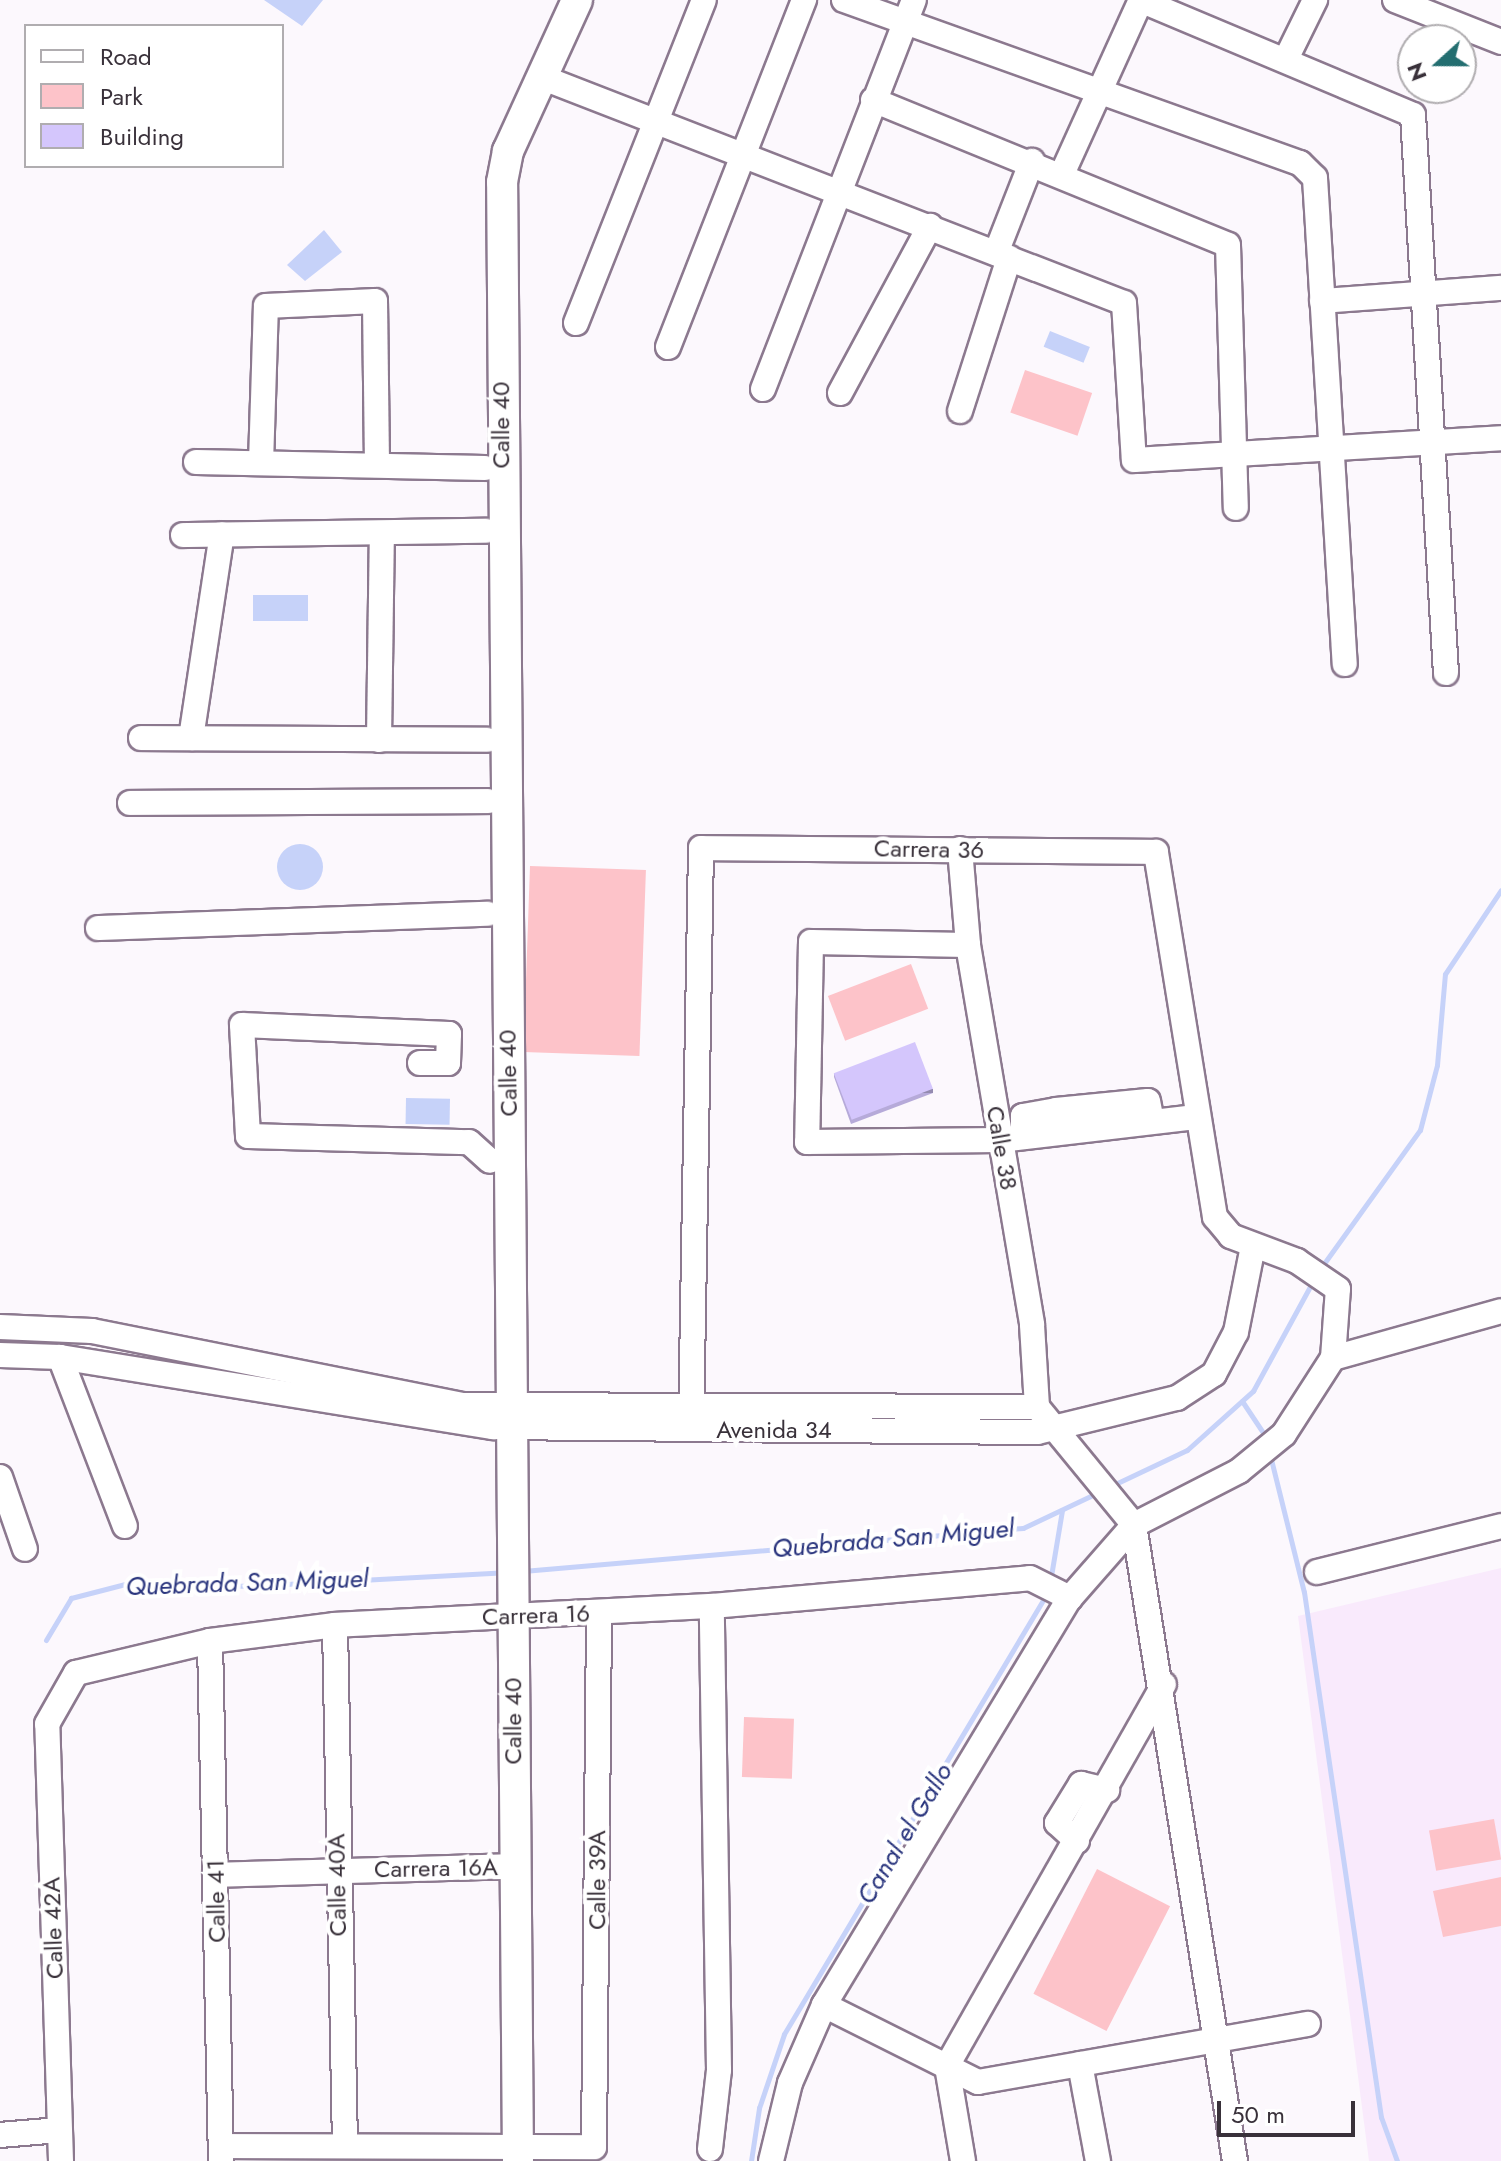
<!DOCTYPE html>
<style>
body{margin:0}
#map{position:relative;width:1501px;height:2161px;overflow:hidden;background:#fcf8fd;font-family:Jost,sans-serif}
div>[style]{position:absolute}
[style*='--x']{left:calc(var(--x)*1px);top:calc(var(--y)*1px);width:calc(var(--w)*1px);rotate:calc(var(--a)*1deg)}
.built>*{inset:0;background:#f9eafc}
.green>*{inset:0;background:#fdc3c9;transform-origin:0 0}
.water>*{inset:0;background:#c6d2f9;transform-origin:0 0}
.round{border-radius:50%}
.stream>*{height:5px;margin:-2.5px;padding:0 2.5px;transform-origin:2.5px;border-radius:2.5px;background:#c6d2f9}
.roads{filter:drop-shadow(2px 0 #8c798f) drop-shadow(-2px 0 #8c798f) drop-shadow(0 2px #8c798f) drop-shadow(0 -2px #8c798f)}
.minor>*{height:24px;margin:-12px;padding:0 12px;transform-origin:12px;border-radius:12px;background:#fff}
.major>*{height:30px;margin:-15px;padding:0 15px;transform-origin:15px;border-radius:15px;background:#fff}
.wall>*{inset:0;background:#b6aad9}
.shaded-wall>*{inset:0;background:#948bb0;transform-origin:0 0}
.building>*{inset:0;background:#d4c6fc;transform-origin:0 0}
span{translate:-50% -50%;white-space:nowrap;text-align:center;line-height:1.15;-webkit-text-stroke:8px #fff;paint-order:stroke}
.street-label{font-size:24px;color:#39313a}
.water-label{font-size:26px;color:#29347d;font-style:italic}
.legend{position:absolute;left:24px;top:24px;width:260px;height:144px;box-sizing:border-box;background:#fff;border:2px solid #b0adb0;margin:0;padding:10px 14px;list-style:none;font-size:24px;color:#39313a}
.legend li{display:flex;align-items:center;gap:16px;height:40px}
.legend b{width:40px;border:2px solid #b0adb0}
.north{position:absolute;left:1397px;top:24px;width:80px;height:80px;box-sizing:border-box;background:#fff;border:2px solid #b0adb0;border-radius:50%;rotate:249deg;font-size:22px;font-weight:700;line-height:32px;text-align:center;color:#39313a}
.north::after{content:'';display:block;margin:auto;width:28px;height:36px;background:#236e70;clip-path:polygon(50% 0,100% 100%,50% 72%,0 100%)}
.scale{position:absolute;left:1217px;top:2101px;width:138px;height:36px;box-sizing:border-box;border:4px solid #39313a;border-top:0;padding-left:10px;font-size:24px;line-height:28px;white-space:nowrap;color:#39313a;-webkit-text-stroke:6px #fff;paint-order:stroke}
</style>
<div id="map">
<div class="built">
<i style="clip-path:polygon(1501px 1568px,1501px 2161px,1369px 2161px,1298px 1616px)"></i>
</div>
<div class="green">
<i style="left:1025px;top:370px;width:71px;height:45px;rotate:19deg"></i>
<i style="left:530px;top:866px;width:116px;height:186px;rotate:2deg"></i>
<i style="left:911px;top:964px;width:48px;height:89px;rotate:69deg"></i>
<i style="left:744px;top:1717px;width:50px;height:60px;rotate:2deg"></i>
<i style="left:1494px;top:1819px;width:41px;height:66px;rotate:80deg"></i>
<i style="left:1097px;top:1869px;width:82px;height:140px;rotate:27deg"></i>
<i style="clip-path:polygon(1501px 1877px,1501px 1926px,1443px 1937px,1433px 1891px)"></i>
</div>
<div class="water">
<i style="clip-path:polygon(264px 0,323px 0,302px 26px)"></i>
<i style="clip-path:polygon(324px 230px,342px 252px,305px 281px,287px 265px)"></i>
<i style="left:1050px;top:331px;width:43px;height:17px;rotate:22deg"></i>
<i style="left:253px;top:595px;width:55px;height:26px"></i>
<i class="round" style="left:277px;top:844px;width:46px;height:46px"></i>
<i style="left:406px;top:1098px;width:44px;height:26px;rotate:1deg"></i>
</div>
<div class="stream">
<i style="--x:1320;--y:1269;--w:171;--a:-54.3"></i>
<i style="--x:1420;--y:1130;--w:67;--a:-75.3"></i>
<i style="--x:1437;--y:1065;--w:91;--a:-85"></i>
<i style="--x:1445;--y:974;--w:101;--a:-56.3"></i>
<i style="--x:1242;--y:1401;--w:43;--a:56.3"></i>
<i style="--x:1270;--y:1455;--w:141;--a:76.1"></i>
<i style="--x:1304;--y:1592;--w:531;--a:81.66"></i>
<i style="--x:1381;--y:2117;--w:47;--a:70"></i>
<i style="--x:1111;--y:1486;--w:84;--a:-25.3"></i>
<i style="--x:1187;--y:1450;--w:89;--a:-41.8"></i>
<i style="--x:1253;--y:1391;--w:125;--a:-61.4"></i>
<i style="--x:523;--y:1571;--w:502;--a:-4.92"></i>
<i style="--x:1023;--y:1528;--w:84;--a:-25.3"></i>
<i style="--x:1050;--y:1582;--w:73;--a:-80.5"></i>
<i style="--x:46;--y:1640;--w:49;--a:-59.2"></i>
<i style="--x:71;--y:1598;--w:64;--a:-14.5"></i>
<i style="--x:133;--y:1582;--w:116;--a:2"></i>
<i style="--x:249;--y:1586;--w:256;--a:-3.1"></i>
<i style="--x:751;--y:2161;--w:54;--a:-81.4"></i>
<i style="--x:759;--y:2108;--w:78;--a:-71.3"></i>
<i style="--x:784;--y:2034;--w:511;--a:-59.17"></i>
</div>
<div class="roads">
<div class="minor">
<i style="--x:844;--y:0;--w:484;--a:19.7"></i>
<i style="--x:1300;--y:163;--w:21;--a:45"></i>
<i style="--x:1315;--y:178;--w:487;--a:86.5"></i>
<i style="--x:1140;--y:0;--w:296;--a:22.8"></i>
<i style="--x:1413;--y:115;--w:559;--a:86.62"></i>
<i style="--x:1395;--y:0;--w:114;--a:21.6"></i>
<i style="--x:1286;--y:59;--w:66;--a:-63.8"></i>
<i style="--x:541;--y:77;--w:625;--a:21.19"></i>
<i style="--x:1124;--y:303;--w:157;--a:86.4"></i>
<i style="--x:1134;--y:460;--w:368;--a:-3.4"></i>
<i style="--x:873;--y:100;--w:383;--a:22.2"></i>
<i style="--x:1228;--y:245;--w:263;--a:88.3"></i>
<i style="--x:1062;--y:174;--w:191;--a:-65.6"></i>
<i style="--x:996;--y:253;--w:99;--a:-68.6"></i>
<i style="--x:1322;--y:301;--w:179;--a:-4.2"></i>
<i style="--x:576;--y:323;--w:347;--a:-68.4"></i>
<i style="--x:668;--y:347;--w:373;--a:-68.6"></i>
<i style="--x:763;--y:389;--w:417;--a:-68.8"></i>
<i style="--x:840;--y:393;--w:190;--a:-61.7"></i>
<i style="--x:960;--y:411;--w:161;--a:-72.2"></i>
<i style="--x:196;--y:462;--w:289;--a:1.2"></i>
<i style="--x:261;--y:463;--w:157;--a:-88.2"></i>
<i style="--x:266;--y:306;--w:109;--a:-2.6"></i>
<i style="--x:375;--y:301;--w:164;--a:89.3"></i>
<i style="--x:183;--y:535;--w:303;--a:-0.8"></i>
<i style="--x:141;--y:738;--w:346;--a:0.3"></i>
<i style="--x:191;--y:738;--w:206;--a:-81.4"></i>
<i style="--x:379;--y:740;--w:207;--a:-89.2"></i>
<i style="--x:130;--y:803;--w:358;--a:-0.3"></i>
<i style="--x:960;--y:849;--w:96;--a:85.2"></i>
<i style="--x:968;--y:945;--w:385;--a:80.4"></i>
<i style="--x:1032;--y:1325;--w:82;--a:86.5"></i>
<i style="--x:1037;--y:1407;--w:153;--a:50.6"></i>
<i style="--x:1134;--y:1525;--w:644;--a:80.98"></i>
<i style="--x:98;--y:928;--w:390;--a:-2.1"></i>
<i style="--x:968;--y:945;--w:157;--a:-178.9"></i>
<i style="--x:811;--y:942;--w:200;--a:91.1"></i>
<i style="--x:807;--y:1142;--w:193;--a:-0.6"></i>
<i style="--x:1000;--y:1140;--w:197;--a:-6.7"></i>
<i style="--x:420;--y:1063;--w:28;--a:0"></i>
<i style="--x:448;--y:1063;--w:29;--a:-88"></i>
<i style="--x:449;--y:1034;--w:207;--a:-177.5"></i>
<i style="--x:242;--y:1025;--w:111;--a:86.9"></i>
<i style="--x:248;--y:1136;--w:221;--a:1.6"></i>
<i style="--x:469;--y:1142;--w:28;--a:42"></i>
<i style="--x:1023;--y:1137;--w:21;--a:-90"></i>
<i style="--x:1023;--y:1116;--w:34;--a:-10"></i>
<i style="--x:1056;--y:1110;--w:92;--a:-5.6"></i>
<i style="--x:1148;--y:1101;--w:20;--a:79"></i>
<i style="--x:0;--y:1327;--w:92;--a:2.5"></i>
<i style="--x:92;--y:1331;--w:378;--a:11.3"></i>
<i style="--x:463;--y:1405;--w:574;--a:0.2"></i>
<i style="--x:0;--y:1355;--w:60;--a:1.9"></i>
<i style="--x:60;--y:1357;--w:439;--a:9.2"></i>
<i style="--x:493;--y:1427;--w:544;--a:0.53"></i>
<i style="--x:1037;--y:1432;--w:144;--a:-13.7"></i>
<i style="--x:1177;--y:1398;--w:44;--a:-33"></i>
<i style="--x:1214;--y:1374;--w:47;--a:-62.4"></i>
<i style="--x:1236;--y:1332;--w:88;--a:-78.8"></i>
<i style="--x:60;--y:1357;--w:181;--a:69"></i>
<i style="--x:1333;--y:1358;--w:174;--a:-15.6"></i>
<i style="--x:0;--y:1477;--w:76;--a:70.9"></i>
<i style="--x:1317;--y:1572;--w:190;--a:-14"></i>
<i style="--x:335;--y:1625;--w:520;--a:88.9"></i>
<i style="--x:210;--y:1641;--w:520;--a:88.79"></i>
<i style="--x:1077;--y:1841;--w:27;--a:-138"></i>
<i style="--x:1057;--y:1823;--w:46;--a:-58.4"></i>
<i style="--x:1081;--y:1784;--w:27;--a:13"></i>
<i style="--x:215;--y:1875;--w:298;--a:-1.7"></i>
<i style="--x:824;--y:2005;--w:172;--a:26.6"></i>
<i style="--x:978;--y:2082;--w:335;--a:-10"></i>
<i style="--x:1080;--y:2064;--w:99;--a:79.5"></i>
<i style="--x:0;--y:2135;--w:59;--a:-4.8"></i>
<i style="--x:221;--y:2146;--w:373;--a:0.2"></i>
<i style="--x:594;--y:2147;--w:534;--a:-89.46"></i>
<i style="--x:710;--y:2149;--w:80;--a:-83.5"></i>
<i style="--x:719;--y:2070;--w:464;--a:-90.9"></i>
<i style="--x:61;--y:2161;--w:437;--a:-91.8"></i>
<i style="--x:47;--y:1724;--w:59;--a:-60.4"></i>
<i style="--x:76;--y:1673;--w:138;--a:-13.4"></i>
<i style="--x:210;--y:1641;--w:126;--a:-7.3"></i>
<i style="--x:335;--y:1625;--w:377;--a:-2.9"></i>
<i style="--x:712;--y:1606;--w:319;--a:-5"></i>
<i style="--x:1030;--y:1578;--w:45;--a:26.6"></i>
<i style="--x:1070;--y:1598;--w:97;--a:-48.8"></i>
<i style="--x:1134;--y:1525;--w:118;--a:-27.2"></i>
<i style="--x:1239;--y:1471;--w:58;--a:-39.4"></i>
<i style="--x:1284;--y:1434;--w:90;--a:-57.2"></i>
<i style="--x:1333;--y:1358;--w:69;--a:-85.9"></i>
<i style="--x:1338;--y:1289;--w:50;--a:-145.7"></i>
<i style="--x:1297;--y:1261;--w:71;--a:-159.3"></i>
<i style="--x:1231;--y:1236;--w:25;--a:-130"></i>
<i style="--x:1215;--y:1217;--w:370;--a:-99.2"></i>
<i style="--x:1156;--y:852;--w:455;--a:-179.5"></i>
<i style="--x:701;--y:848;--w:581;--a:90.99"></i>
<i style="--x:771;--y:2161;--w:80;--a:-76.3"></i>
<i style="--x:790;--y:2083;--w:85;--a:-66.4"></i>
<i style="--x:824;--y:2005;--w:476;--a:-58.9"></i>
<i style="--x:963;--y:2161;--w:96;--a:-99.6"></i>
<i style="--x:947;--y:2066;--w:439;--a:-60.4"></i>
</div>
<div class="major">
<i style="--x:518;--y:2161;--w:1979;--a:-90.46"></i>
<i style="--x:502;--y:182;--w:32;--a:-79"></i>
<i style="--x:508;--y:151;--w:166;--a:-65.4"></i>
</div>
</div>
<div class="wall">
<i style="clip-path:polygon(834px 1073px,933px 1093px,851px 1124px,834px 1077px)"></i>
</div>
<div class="shaded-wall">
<i style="left:933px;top:1089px;width:4px;height:88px;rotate:90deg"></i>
</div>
<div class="building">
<i style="left:915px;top:1042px;width:50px;height:87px;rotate:69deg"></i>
</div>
<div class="street-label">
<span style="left:501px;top:425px;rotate:-90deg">Calle 40</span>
<span style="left:929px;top:849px;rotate:1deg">Carrera 36</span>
<span style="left:508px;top:1073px;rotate:-91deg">Calle 40</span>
<span style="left:1002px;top:1148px;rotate:80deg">Calle 38</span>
<span style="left:774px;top:1430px">Avenida 34</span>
<span style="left:536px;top:1615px;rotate:-2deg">Carrera 16</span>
<span style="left:513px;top:1721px;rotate:-90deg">Calle 40</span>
<span style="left:436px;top:1868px;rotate:-1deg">Carrera 16A</span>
<span style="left:597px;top:1880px;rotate:-90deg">Calle 39A</span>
<span style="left:337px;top:1885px;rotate:-91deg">Calle 40A</span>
<span style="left:216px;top:1901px;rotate:-91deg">Calle 41</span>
<span style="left:53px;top:1928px;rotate:-92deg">Calle 42A</span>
</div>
<div class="water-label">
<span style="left:893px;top:1539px;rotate:-5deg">Quebrada San Miguel</span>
<span style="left:247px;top:1583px;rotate:-2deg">Quebrada San Miguel</span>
<span style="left:905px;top:1834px;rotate:-59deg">Canal el Gallo</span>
</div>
<ul class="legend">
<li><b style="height:10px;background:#fff"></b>Road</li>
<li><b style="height:22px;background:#fdc3c9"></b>Park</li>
<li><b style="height:22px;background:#d4c6fc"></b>Building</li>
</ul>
<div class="north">N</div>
<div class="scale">50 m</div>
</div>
